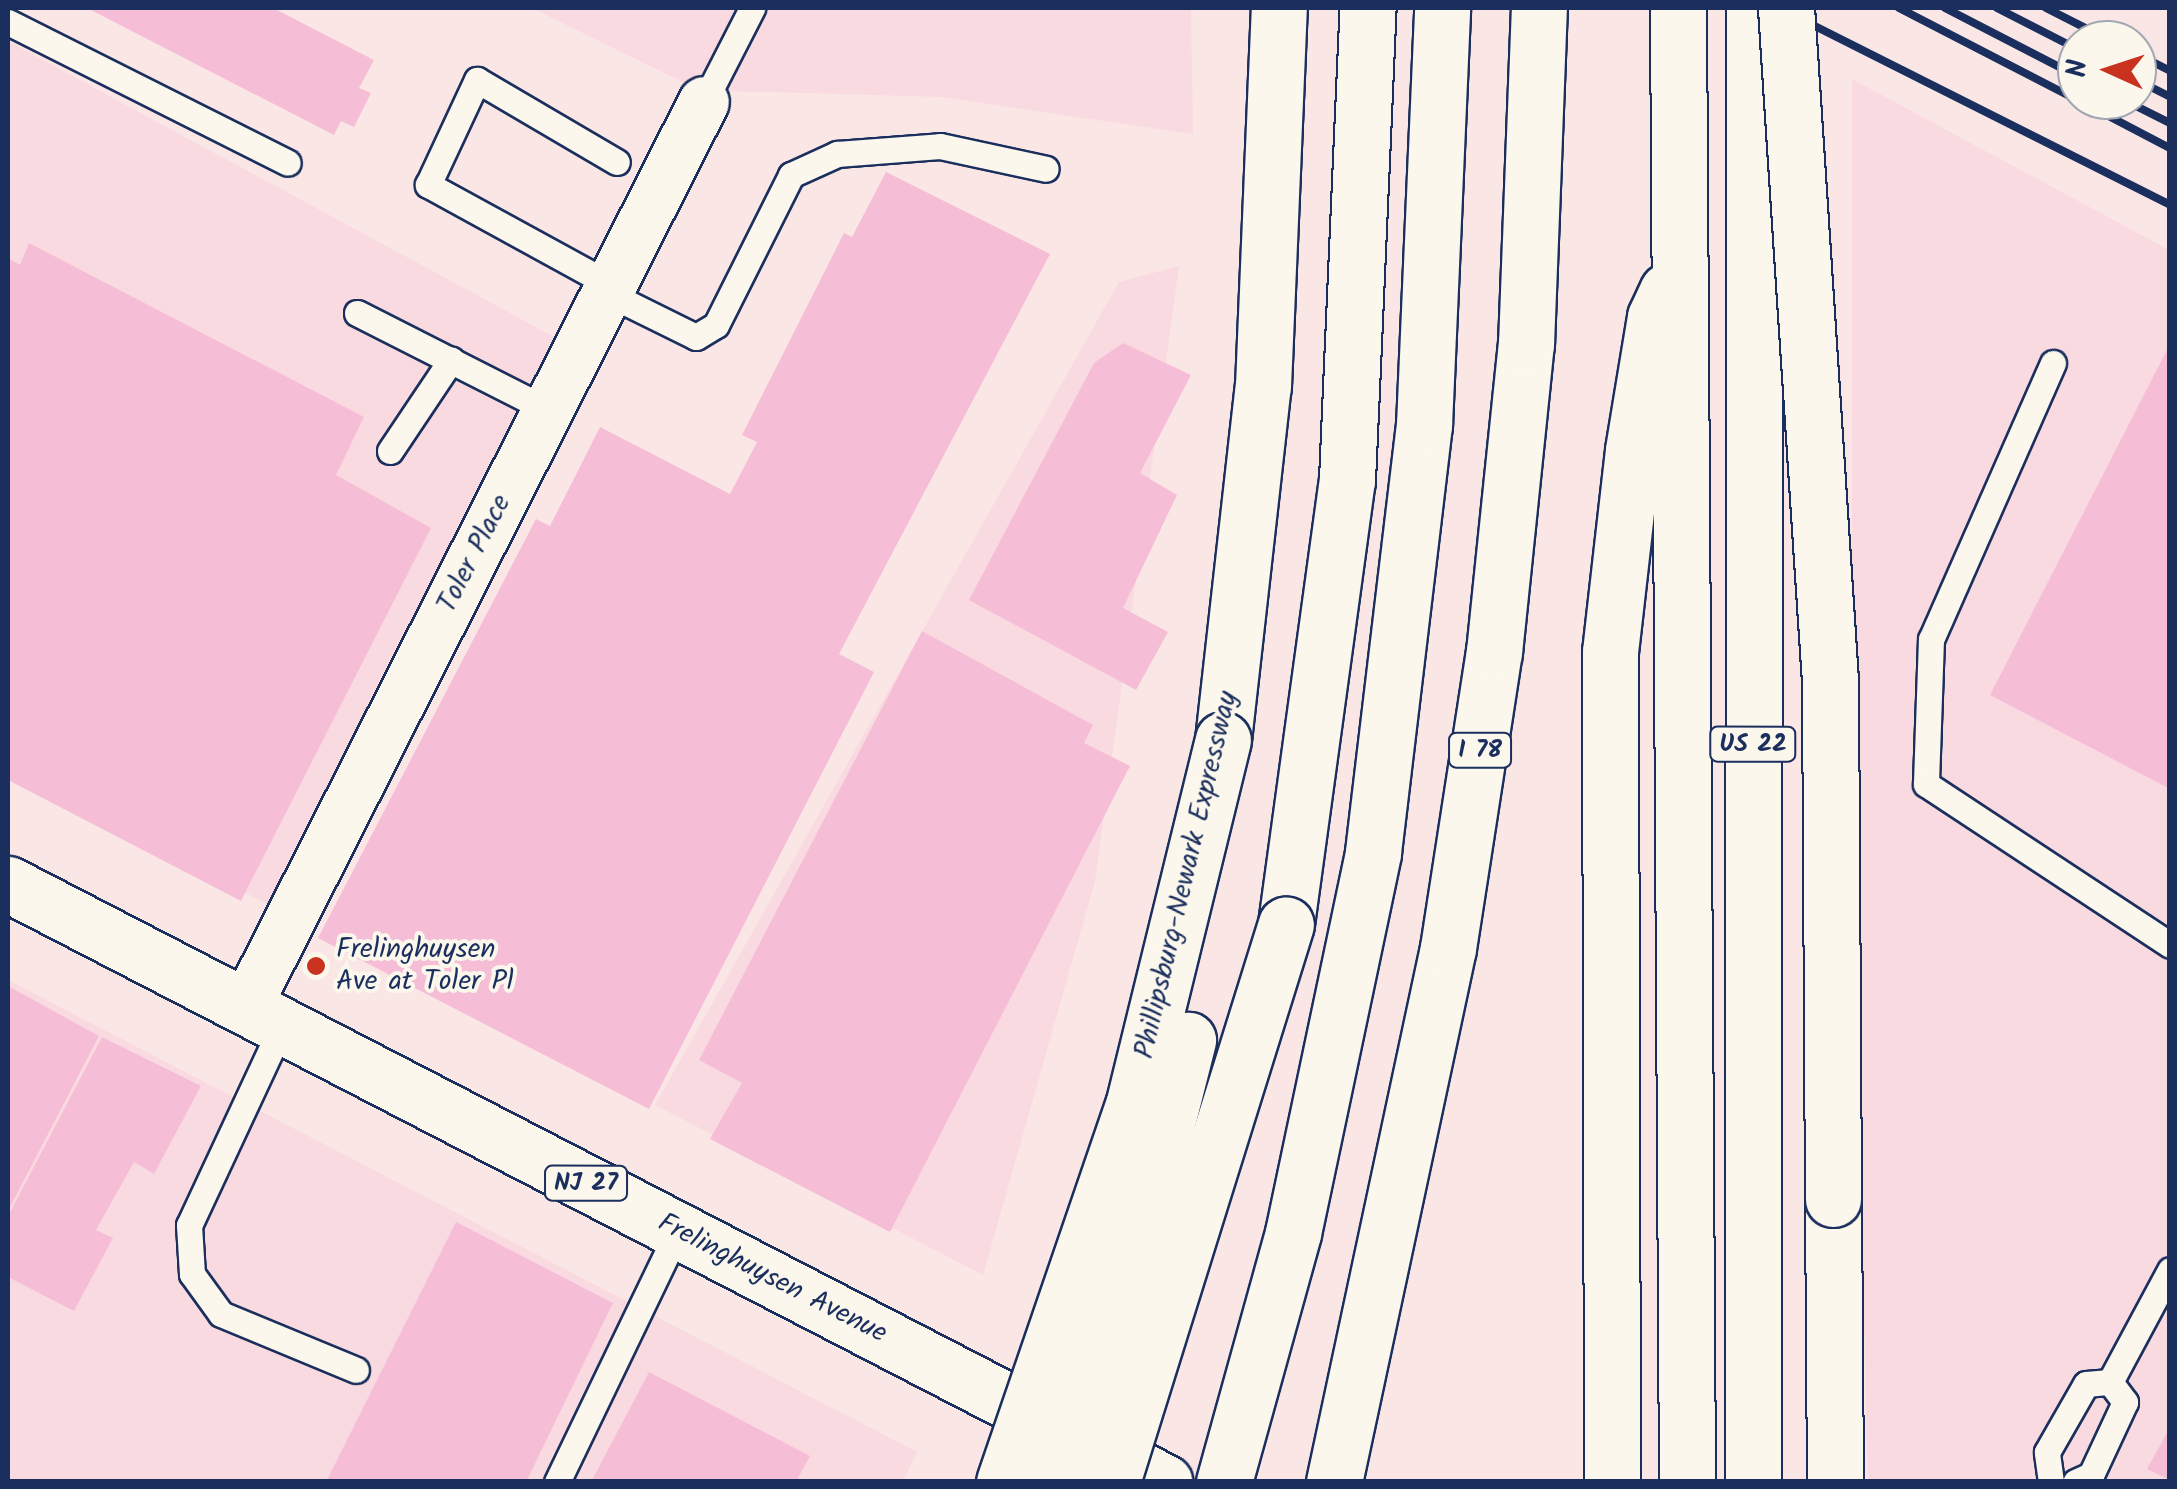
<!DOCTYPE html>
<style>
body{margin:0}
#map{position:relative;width:2177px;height:1489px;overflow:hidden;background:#fae6e5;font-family:Kalam,sans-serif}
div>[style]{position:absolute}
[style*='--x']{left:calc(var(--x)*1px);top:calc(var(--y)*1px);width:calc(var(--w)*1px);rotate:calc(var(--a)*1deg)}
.built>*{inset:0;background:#f9dae0}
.building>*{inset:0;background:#f6bed6}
.roads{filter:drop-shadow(2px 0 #1b2f5e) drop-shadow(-2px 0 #1b2f5e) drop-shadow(0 2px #1b2f5e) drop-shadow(0 -2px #1b2f5e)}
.service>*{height:25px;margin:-12.5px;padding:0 12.5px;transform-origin:12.5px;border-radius:12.5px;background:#fbf7ec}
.minor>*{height:50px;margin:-25px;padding:0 25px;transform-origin:25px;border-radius:25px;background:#fbf7ec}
.primary>*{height:55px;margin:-27.5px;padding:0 27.5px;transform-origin:27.5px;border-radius:27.5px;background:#fbf7ec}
.motorway>*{height:55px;margin:-27.5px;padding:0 27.5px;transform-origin:27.5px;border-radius:27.5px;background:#fbf7ec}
.rail>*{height:8px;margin:-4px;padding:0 4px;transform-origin:4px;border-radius:4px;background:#1b2f5e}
.bridges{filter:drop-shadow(2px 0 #1b2f5e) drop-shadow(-2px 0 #1b2f5e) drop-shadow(0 2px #1b2f5e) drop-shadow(0 -2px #1b2f5e)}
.motorway-bridge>*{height:55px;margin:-27.5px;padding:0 27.5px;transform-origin:27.5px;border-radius:27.5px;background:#fbf7ec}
.dots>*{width:28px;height:28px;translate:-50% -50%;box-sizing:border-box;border:5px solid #fbf7ec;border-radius:50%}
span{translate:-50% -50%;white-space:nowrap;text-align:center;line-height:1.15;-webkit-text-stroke:8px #fbf7ec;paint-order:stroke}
.shield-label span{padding:2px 8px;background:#fbf7ec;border:2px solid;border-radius:8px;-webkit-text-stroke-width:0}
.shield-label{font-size:25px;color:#1b2f5e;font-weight:700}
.street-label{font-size:28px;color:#1b2f5e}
.poi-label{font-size:28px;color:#1b2f5e}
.left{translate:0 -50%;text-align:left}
.frame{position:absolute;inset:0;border:10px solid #1b2f5e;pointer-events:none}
.north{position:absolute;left:2057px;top:20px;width:100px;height:100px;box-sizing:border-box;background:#fbf7ec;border:2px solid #a1a7b3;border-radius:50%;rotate:273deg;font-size:28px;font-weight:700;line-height:40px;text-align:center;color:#1b2f5e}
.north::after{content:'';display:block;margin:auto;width:35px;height:45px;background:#c8321e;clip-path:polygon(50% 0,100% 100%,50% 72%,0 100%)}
</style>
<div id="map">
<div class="built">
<i style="clip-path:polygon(532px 8px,1191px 8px,1193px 134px,941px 97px,699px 90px)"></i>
<i style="clip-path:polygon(8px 41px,569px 345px,271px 906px,8px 770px)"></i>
<i style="clip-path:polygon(1852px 79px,2169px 250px,2169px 1481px,1868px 1481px,1852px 853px)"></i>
<i style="clip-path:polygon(1179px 266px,1095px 881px,983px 1275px,655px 1105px,1119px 282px)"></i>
<i style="clip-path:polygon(8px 980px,917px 1452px,903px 1481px,8px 1481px)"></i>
</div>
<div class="building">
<i style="clip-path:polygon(87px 8px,273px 8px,374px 60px,359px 88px,371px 93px,354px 127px,341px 121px,334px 135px)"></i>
<i style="clip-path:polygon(886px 172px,1050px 254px,839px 654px,874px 672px,649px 1109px,318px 938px,536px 519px,550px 526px,600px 427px,730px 494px,757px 442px,742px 435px,844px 233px,852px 237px)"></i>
<i style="clip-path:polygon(29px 243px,364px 417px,336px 475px,431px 528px,241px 901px,8px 780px,8px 258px,20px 265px)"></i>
<i style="clip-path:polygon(1123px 343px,1191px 375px,1140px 473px,1177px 495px,1123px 608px,1168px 632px,1136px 690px,969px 600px,1094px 363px)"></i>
<i style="clip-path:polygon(2170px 344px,2170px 789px,1990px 695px)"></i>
<i style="clip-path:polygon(922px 631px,1093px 725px,1084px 743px,1130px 766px,890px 1232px,710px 1139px,742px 1083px,699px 1060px)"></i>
<i style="clip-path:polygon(8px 986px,99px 1036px,8px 1211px)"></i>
<i style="clip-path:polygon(102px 1037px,201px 1086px,154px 1174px,134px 1162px,96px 1230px,113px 1238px,74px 1311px,8px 1277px,8px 1216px)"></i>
<i style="clip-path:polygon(456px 1222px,613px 1303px,526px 1482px,326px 1482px)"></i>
<i style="clip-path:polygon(649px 1372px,810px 1456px,796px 1482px,591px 1482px)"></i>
<i style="clip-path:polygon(2170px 1427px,2170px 1480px,2147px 1469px)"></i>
</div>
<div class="roads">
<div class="service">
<i style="--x:8;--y:22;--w:313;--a:26.7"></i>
<i style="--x:704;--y:102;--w:106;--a:-62.9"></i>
<i style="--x:611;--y:285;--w:209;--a:-151.3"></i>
<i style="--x:428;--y:185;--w:116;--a:-65"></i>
<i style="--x:477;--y:80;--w:162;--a:30.4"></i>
<i style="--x:607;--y:293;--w:99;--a:26.3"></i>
<i style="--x:696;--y:337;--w:23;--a:-31"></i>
<i style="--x:716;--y:325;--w:168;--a:-63.4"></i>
<i style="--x:791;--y:175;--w:51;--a:-24.5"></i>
<i style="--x:837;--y:154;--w:103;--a:-4.4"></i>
<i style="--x:940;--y:146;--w:108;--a:12.2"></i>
<i style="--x:357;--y:313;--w:214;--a:26.9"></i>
<i style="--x:2053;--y:363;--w:302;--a:113.8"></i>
<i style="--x:1931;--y:639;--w:145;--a:92"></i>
<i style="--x:1926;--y:784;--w:292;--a:33.4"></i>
<i style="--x:390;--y:451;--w:110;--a:-56.2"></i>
<i style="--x:282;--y:1026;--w:220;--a:115"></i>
<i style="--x:189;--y:1225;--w:49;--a:86.5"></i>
<i style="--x:192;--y:1274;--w:49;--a:54.1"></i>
<i style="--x:221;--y:1314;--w:146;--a:22.5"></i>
<i style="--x:2110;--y:1382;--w:127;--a:-61.8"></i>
<i style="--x:557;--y:1482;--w:279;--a:-64.3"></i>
<i style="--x:2051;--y:1482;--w:30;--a:-98"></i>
<i style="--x:2047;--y:1452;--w:78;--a:-60.2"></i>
<i style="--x:2086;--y:1384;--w:24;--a:-5"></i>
<i style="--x:2110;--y:1382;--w:25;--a:53"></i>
<i style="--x:2125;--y:1402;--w:81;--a:115"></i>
<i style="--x:2091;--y:1475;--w:17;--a:156"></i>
</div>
<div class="minor">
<i style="--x:246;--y:1007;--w:1014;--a:-63.16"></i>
</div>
<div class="primary">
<i style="--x:8;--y:884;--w:1302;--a:27.35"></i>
</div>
<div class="motorway">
<i style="--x:1678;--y:8;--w:1474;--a:89.65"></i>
<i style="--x:1223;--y:740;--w:356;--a:-83.6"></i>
<i style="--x:1263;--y:386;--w:378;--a:-87.6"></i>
<i style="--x:1286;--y:924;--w:448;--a:-82.2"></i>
<i style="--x:1347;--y:480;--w:472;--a:-87.5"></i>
<i style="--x:1833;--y:1199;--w:283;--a:89.6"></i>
<i style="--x:1224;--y:1482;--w:258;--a:-74.5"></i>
<i style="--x:1293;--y:1233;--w:389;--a:-78.1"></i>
<i style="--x:1373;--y:852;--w:430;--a:-83.2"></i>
<i style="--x:1424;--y:425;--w:417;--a:-87.5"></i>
<i style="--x:1334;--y:1482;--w:546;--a:-77.95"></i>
<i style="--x:1448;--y:948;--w:300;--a:-81.2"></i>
<i style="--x:1494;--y:652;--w:310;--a:-84.1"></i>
<i style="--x:1526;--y:344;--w:336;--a:-87.8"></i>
<i style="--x:1612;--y:1482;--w:830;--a:-90.14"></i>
<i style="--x:1610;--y:652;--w:203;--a:-83.5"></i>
<i style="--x:1633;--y:450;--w:135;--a:-80.6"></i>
<i style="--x:1655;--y:317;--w:29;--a:-65"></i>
<i style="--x:1753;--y:1482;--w:1474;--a:-89.96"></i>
</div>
</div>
<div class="rail">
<i style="--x:1779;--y:8;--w:438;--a:26.7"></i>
<i style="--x:1899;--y:8;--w:200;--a:27.3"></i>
<i style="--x:1945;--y:8;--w:148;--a:27.3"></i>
<i style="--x:1997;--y:8;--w:90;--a:27.1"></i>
<i style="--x:2046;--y:8;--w:71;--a:26.9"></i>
<i style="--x:2137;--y:54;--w:37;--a:27"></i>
<i style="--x:2137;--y:80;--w:37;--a:27"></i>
<i style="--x:2078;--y:100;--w:104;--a:27.6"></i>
<i style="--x:2124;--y:100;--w:51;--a:26.6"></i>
</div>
<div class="bridges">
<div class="motorway-bridge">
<i style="--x:1786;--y:8;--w:675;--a:86.26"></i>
<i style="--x:1830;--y:682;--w:517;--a:89.67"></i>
<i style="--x:1004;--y:1482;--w:398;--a:-71.1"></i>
<i style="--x:1133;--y:1106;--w:377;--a:-76.2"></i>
<i style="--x:1057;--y:1482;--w:274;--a:-71.9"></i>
<i style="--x:1142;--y:1222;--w:188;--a:-75.8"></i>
<i style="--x:1112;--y:1482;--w:584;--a:-72.68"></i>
</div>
</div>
<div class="dots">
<i style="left:316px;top:966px;background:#c8321e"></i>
</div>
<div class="shield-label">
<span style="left:1753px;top:744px">US 22</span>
<span style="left:1480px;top:750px">I 78</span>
<span style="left:586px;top:1183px">NJ 27</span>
</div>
<div class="street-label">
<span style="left:475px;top:554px;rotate:-63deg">Toler Place</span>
<span style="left:1187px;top:875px;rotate:-77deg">Phillipsburg-Newark Expressway</span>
<span style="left:772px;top:1279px;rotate:27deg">Frelinghuysen Avenue</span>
</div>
<div class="poi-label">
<span class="left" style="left:336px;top:966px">Frelinghuysen<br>Ave at Toler Pl</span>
</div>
<div class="frame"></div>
<div class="north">N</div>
</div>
